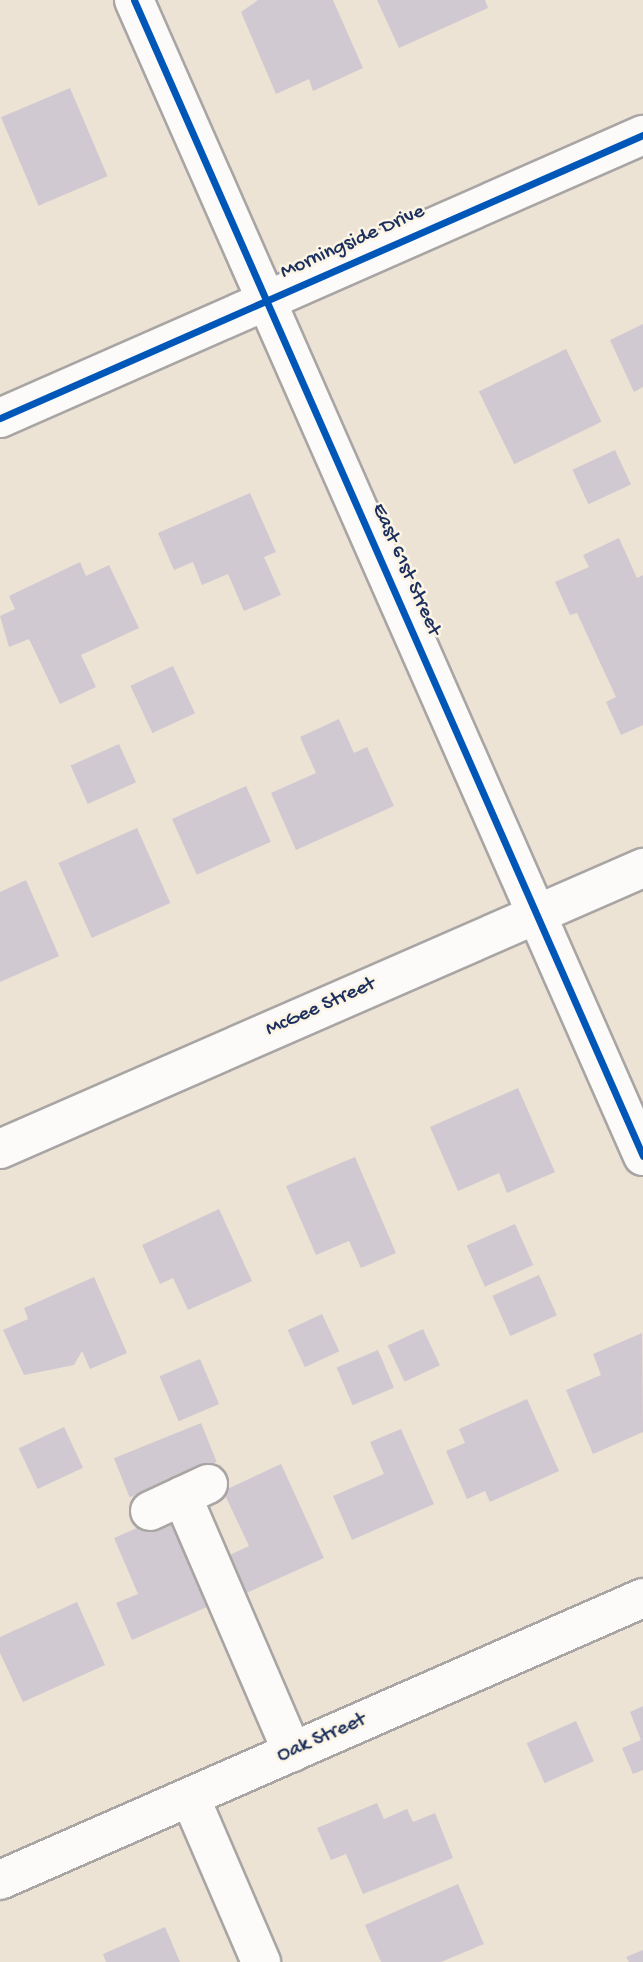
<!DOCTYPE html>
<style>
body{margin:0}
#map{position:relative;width:643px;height:1962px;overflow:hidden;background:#ece3d5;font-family:"Gochi Hand",sans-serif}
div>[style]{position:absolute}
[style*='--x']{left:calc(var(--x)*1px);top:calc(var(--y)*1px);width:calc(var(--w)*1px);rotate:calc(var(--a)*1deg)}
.building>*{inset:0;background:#d0c9d1;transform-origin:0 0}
.roads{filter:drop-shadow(2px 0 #a8a5a4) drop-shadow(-2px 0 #a8a5a4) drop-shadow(0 2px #a8a5a4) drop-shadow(0 -2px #a8a5a4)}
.minor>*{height:38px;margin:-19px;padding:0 19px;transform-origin:19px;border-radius:19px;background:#fcfbf9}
.cycleway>*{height:7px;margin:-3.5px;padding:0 3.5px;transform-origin:3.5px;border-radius:3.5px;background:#0057b8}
span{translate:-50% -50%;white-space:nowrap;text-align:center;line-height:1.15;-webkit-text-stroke:5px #fcf5e5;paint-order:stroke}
.street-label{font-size:21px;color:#1b2f5e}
</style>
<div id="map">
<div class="building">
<i style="clip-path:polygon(258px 0,333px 0,363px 68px,313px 91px,309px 79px,276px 94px,241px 12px)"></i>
<i style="clip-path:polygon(377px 0,485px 0,488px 8px,399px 48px)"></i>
<i style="left:70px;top:88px;width:96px;height:75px;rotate:67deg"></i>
<i style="clip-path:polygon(643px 324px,643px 387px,634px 392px,610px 340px)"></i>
<i style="left:566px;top:349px;width:81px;height:97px;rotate:64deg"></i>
<i style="left:615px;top:450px;width:38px;height:47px;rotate:65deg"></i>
<i style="clip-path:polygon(250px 493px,276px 552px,264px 557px,281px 595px,244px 611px,228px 574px,202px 585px,193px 562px,174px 570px,158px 533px)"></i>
<i style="clip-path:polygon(619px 538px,637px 578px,643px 575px,643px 725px,621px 735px,606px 702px,616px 697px,577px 613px,570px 615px,555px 582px,589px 567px,583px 555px)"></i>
<i style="clip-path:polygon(80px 562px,86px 576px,109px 565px,139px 628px,81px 655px,96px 687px,60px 704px,29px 639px,9px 647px,0 616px,15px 609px,9px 596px)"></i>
<i style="left:173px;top:666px;width:52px;height:47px;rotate:65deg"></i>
<i style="clip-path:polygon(339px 719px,354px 753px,367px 747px,394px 806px,296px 850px,271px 793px,316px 773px,300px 737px)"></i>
<i style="left:119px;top:744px;width:42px;height:53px;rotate:66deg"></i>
<i style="left:246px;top:786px;width:61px;height:81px;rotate:66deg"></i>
<i style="left:137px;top:828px;width:82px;height:86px;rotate:66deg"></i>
<i style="clip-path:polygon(26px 880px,59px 956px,0 982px,0 892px)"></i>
<i style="clip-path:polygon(518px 1088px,555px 1172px,507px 1193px,499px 1173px,458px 1191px,430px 1127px)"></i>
<i style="clip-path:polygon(355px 1157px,396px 1253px,361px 1268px,349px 1241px,316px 1255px,286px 1186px)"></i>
<i style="clip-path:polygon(219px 1209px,252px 1281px,188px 1310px,173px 1278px,160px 1284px,142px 1245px)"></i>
<i style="left:515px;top:1224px;width:45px;height:53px;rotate:66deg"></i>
<i style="left:539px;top:1275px;width:44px;height:51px;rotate:66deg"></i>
<i style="clip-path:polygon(94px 1277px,127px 1353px,90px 1369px,82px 1351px,74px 1365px,24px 1375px,3px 1330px,28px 1319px,24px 1308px)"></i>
<i style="left:322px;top:1314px;width:41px;height:38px;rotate:65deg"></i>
<i style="left:423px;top:1329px;width:40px;height:39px;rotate:65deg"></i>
<i style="clip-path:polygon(642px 1333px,643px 1432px,593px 1454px,566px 1390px,601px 1375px,593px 1354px)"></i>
<i style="left:378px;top:1350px;width:41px;height:45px;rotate:67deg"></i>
<i style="left:200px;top:1359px;width:49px;height:44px;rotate:67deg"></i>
<i style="clip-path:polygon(527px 1399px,559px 1471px,490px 1502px,485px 1491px,467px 1499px,446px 1451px,465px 1443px,459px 1429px)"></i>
<i style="left:201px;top:1423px;width:42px;height:94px;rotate:68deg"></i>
<i style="left:64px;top:1427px;width:45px;height:50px;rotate:65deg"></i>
<i style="clip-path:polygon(401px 1429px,434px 1504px,352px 1540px,333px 1496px,384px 1474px,370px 1442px)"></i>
<i style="clip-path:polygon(281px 1464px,324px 1558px,242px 1595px,225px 1557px,249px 1546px,223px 1491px)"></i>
<i style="clip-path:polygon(169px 1514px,209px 1606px,132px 1640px,116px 1603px,138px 1594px,114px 1538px)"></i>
<i style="clip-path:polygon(77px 1602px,105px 1665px,23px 1702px,0 1653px,0 1637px)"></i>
<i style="clip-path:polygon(643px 1706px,643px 1770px,633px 1774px,622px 1748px,641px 1740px,630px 1712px)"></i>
<i style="left:576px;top:1721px;width:44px;height:54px;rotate:66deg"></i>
<i style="clip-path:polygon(377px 1803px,384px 1819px,407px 1809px,413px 1822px,435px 1813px,453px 1858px,363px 1894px,346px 1854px,331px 1860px,317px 1828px)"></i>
<i style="clip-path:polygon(458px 1884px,484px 1944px,441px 1962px,381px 1962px,365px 1925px)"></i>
<i style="clip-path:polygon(165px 1927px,180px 1962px,106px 1962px,103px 1954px)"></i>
<i style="clip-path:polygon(643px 1950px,643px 1962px,629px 1962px,626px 1957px)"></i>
</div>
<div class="roads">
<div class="minor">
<i style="--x:134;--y:0;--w:1263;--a:66.24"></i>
<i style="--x:0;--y:418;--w:703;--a:-23.76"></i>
<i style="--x:0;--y:1149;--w:702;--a:-23.61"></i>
<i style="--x:182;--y:1496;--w:279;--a:66.7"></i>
<i style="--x:150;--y:1511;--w:64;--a:-25"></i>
<i style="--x:190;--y:1797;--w:180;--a:66.7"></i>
<i style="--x:0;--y:1880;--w:702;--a:-23.68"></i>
</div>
</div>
<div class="cycleway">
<i style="--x:134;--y:0;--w:1263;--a:66.24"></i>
<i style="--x:0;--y:418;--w:703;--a:-23.76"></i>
</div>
<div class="street-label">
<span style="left:353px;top:243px;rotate:-24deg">Morningside Drive</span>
<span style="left:405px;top:570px;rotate:66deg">East 61st Street</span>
<span style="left:321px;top:1008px;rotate:-24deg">McGee Street</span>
<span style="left:322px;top:1739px;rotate:-24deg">Oak Street</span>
</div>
</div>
